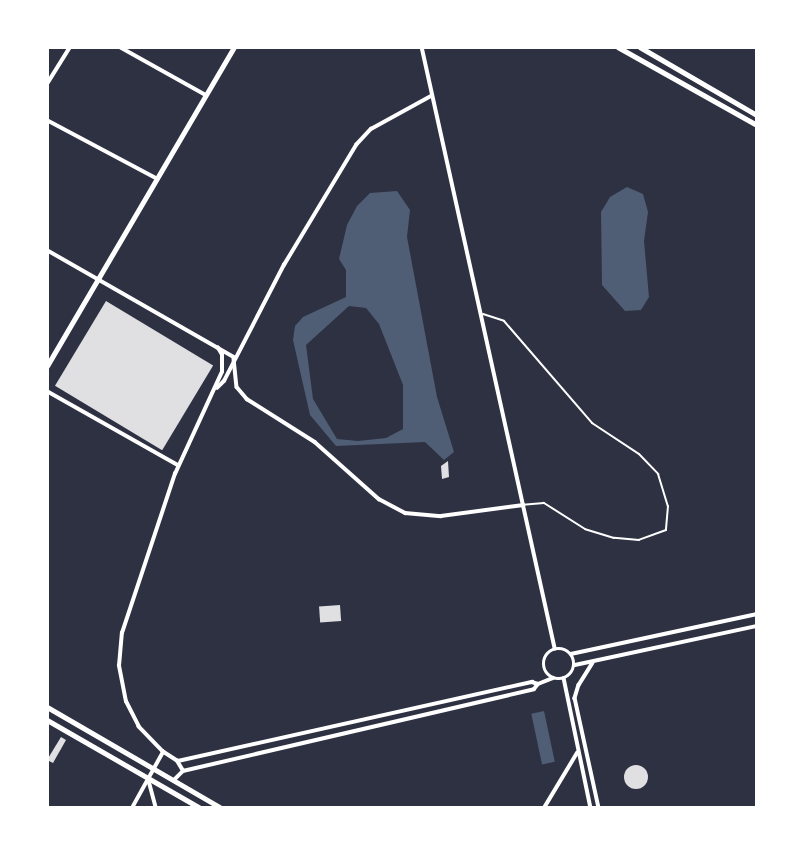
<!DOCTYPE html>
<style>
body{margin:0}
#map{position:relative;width:804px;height:855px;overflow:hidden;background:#2d3142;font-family:"Roboto Condensed",sans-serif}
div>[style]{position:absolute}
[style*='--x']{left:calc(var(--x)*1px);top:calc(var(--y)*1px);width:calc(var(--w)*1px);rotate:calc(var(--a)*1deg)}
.water>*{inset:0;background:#4f5d75;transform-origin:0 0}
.building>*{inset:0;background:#e0e0e3;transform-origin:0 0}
.round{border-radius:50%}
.service>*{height:2px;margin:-1px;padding:0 1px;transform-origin:1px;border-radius:1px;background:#fff}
.minor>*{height:3.5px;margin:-1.75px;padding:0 1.75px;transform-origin:1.75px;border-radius:1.75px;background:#fff}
.minor>.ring{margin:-1.75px;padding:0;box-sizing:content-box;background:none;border:3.5px solid #fff;border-radius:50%}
.secondary>*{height:4.5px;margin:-2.25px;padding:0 2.25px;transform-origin:2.25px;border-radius:2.25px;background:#fff}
.primary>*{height:5px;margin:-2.5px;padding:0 2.5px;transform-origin:2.5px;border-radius:2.5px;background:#fff}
span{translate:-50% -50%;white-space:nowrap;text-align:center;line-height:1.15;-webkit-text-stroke:7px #fff;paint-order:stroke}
.frame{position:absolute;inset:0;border:49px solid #fff;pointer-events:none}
</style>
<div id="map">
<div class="water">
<i style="clip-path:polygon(627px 187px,643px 194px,648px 212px,644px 241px,649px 297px,641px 310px,625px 311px,602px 285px,601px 212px,610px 197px)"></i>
<i style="clip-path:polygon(evenodd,397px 191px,410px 210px,407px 237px,437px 397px,454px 452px,444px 460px,425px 442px,336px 446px,310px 415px,293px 340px,295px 326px,303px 317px,346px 297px,346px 270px,339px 259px,347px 225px,357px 206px,370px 193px,397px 191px,349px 306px,366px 308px,379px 324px,403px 385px,403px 429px,386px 438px,358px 441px,337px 439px,313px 399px,306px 345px,349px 306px)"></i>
<i style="left:544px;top:711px;width:52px;height:13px;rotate:78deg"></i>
</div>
<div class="building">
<i style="left:106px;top:301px;width:125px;height:99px;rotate:31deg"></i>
<i style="clip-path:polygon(448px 461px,449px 477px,442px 479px,441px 466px)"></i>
<i style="left:340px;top:605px;width:16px;height:21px;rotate:86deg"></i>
<i style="clip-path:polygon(61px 737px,66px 740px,53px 763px,47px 760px)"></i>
<i class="round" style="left:624px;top:765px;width:24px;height:24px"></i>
</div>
<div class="service">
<i style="--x:483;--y:314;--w:22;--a:18"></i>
<i style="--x:504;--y:321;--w:135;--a:49.2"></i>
<i style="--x:592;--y:423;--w:56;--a:33.4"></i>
<i style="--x:639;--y:454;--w:28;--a:46"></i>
<i style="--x:658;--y:474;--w:34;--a:73"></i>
<i style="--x:668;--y:506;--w:24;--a:95"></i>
<i style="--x:666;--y:530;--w:29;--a:160"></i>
<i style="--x:639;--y:540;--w:25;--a:-175"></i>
<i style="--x:614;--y:538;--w:30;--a:-163"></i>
<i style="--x:585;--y:529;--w:49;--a:-147.6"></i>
<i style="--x:544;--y:503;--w:21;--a:175"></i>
</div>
<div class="minor">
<i style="--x:120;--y:47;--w:98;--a:29.2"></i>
<i style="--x:422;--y:47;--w:616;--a:77.52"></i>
<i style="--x:47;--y:84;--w:44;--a:-58.1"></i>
<i style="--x:47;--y:120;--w:123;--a:28"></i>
<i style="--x:47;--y:250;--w:215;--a:29.8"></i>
<i style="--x:234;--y:359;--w:28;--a:84"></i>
<i style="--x:237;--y:387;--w:16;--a:50"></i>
<i style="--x:247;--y:399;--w:80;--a:32.3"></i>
<i style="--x:315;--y:442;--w:86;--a:41.7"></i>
<i style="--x:379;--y:499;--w:30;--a:28"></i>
<i style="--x:405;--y:513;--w:36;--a:5"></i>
<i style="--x:441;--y:516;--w:83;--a:-7.6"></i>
<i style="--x:217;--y:388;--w:10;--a:-45"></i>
<i style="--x:224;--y:381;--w:131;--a:-62.7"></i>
<i style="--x:284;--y:265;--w:140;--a:-59"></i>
<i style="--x:356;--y:145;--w:22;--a:-47"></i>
<i style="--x:371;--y:129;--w:68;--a:-28.8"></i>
<i style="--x:47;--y:391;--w:150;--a:29.5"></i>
<i class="ring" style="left:544px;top:649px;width:26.5px;height:26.5px"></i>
<i style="--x:571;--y:654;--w:190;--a:-12.1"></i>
<i style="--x:593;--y:663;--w:26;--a:122"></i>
<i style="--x:579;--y:685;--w:14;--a:107"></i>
<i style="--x:575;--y:698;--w:113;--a:77.7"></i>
<i style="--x:575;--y:665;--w:186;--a:-12.1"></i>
<i style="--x:564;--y:678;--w:133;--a:78.3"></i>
<i style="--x:178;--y:761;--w:363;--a:-12.6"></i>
<i style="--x:532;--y:682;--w:6;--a:18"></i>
<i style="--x:183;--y:771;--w:12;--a:-121"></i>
<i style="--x:177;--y:761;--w:17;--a:-147"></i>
<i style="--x:163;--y:752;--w:35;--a:-134"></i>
<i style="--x:139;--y:727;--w:28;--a:-117"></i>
<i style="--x:126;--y:702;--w:37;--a:-101"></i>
<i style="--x:119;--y:666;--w:33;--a:-85"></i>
<i style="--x:122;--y:633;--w:168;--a:-71.6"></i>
<i style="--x:175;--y:474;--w:112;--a:-65.3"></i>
<i style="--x:222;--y:372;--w:17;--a:-90"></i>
<i style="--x:222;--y:355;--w:8;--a:-120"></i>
<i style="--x:174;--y:780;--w:13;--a:-45"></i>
<i style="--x:183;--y:771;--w:360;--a:-13.1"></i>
<i style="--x:534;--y:689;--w:6;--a:-51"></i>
<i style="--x:538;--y:684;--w:16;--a:-22"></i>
<i style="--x:149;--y:781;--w:28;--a:75"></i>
<i style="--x:132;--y:808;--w:64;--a:-61"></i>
<i style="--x:544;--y:808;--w:64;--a:-59"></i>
</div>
<div class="secondary">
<i style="--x:618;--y:47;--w:159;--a:29.3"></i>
<i style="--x:640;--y:47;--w:135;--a:30.2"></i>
<i style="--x:47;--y:366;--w:370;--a:-59.6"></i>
</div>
<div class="primary">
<i style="--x:47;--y:707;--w:201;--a:30.1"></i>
<i style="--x:47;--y:720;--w:177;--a:29.9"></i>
</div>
<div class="frame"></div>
</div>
